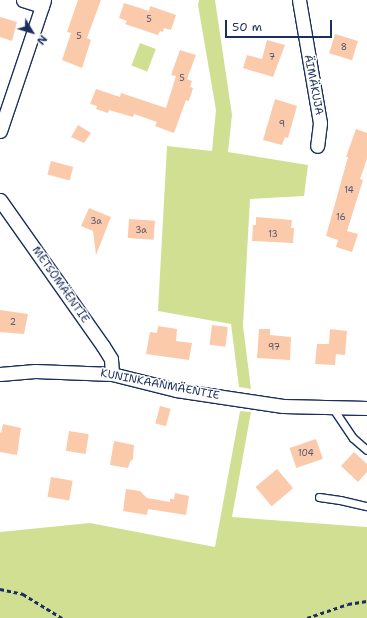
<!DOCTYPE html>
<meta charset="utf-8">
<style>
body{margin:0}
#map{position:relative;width:367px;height:618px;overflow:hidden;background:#fff;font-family:"Shantell Sans",sans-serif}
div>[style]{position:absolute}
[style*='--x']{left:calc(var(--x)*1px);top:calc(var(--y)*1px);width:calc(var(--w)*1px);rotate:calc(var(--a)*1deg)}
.green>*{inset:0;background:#d1df92;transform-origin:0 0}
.building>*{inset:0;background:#fbcaab;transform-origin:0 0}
.path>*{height:2.5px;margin-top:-1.25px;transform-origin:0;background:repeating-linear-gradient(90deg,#1b2f5e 0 4px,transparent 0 7px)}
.roads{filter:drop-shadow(1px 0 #1b2f5e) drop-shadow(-1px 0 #1b2f5e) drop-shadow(0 1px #1b2f5e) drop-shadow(0 -1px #1b2f5e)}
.lane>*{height:7px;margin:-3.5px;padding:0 3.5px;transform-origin:3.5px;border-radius:3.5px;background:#fff}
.street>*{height:13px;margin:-6.5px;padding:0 6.5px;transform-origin:6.5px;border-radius:6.5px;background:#fff}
span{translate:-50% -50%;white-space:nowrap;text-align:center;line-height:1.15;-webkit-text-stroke:3px #fff;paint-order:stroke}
.number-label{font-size:9px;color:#535671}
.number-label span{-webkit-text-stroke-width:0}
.street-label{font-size:11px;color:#1b2f5e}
.north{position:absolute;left:12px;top:12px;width:40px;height:40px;-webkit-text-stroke:3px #fff;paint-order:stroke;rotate:128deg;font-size:11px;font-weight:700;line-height:16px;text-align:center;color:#1b2f5e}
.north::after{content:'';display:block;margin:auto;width:14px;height:18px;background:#1b2f5e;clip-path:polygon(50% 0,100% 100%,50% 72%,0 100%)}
.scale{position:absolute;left:225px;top:20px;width:107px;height:18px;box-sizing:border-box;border:2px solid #1b2f5e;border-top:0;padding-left:5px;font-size:12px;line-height:14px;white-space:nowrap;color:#1b2f5e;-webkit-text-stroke:3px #fff;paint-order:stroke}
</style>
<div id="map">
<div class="green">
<i style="clip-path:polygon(199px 0,215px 0,232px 115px,228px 152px,308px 165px,304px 196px,250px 199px,243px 326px,251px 389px,239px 387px,231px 324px,158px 311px,167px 146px,212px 151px,216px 110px,198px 5px)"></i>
<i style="left:140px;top:43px;width:17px;height:24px;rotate:21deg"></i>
<i style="clip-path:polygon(240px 411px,251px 412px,232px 517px,367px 527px,367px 618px,0 618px,0 532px,90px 523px,215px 547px)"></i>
</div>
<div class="building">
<i style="clip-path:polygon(78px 0,101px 0,87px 38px,91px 40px,82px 68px,62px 60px,71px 33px,67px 32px)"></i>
<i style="clip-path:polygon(124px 3px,149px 11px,150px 6px,176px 15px,171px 30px,164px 28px,163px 32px,160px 31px,158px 35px,125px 24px,127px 21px,119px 18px)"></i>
<i style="clip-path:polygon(0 17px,17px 22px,12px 41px,0 37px)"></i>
<i style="left:335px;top:34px;width:24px;height:20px;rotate:17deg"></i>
<i style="clip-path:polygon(267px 40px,285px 45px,273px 77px,243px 68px,247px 55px,262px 59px)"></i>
<i style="clip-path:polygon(180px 50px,196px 55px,187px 79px,192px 81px,190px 87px,193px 88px,189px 101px,186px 100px,174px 133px,155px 126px,157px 122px,134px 114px,133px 117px,109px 110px,108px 113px,96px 109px,97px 106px,90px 104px,96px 89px,120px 97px,121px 93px,166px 108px,176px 76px,171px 75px)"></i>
<i style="clip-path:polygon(275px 99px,297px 106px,288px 138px,285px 137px,282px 145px,263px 140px)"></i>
<i style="clip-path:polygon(78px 125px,91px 133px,84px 143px,71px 137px)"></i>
<i style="clip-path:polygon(356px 129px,367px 133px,367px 159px,360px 179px,363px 180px,347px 231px,358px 234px,352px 252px,336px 247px,338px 240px,326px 236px,348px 157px,346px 157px)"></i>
<i style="left:51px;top:161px;width:23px;height:14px;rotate:15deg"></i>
<i style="clip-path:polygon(89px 208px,111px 217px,96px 255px,93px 231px,81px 226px)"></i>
<i style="clip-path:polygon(256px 217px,292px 220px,291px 228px,294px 228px,293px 243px,252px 241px,253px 225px,256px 225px)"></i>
<i style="left:129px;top:219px;width:26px;height:19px;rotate:4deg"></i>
<i style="clip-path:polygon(0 310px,28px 314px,24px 334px,0 332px)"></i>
<i style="left:212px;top:325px;width:16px;height:20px;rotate:7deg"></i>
<i style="clip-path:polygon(158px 326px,177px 329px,176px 341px,192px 343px,189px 360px,146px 354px,150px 332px,157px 333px)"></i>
<i style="clip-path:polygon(259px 329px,270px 329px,270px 335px,291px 337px,290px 360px,257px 358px)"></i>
<i style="clip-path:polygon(330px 329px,347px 331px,345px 355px,336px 354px,335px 365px,315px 364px,317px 344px,329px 344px)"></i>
<i style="left:160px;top:406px;width:11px;height:18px;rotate:15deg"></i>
<i style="clip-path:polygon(3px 424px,21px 428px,17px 455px,0 452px,0 432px,1px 433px)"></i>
<i style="left:69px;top:431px;width:20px;height:20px;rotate:9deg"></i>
<i style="left:316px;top:439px;width:21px;height:28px;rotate:71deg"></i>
<i style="clip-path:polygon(114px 441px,134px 445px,133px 459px,130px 462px,128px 468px,110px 465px)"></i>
<i style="clip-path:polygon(354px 452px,367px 464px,367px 472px,358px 482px,341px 466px)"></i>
<i style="left:277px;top:469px;width:25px;height:28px;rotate:50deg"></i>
<i style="left:51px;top:477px;width:22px;height:20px;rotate:10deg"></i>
<i style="clip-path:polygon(126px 489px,140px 491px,147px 498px,170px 502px,170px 499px,174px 499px,175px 493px,189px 496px,186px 515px,148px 509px,147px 515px,123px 511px)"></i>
</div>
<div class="path">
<i style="--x:0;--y:589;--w:24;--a:12"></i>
<i style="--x:23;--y:594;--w:46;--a:31.6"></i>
<i style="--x:307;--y:618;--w:43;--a:-18.9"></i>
<i style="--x:348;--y:604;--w:19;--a:-9"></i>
</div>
<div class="roads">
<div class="lane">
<i style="--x:332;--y:407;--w:37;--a:56"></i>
<i style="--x:353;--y:438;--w:18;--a:41"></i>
<i style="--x:319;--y:497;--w:21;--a:8"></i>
<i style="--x:340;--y:500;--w:28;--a:13"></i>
</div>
<div class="street">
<i style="--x:23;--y:0;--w:20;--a:18"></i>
<i style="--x:299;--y:0;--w:125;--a:80.3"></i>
<i style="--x:320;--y:123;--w:23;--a:97"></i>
<i style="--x:0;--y:131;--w:138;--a:-71.4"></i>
<i style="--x:0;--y:200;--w:179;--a:54.8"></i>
<i style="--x:103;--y:346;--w:15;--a:58"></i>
<i style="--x:111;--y:359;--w:15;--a:86"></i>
<i style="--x:0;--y:374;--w:35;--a:-5"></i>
<i style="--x:35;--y:371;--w:77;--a:2.2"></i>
<i style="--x:112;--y:374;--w:66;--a:14"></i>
<i style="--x:176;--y:390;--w:108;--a:8.5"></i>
<i style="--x:283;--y:406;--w:84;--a:1.4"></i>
</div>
</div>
<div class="number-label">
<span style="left:149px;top:19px">5</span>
<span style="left:79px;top:36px">5</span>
<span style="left:344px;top:47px">8</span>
<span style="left:272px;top:57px">7</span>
<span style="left:182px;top:78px">5</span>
<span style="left:282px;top:124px">9</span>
<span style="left:349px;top:190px">14</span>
<span style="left:341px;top:217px">16</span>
<span style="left:96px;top:221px">3a</span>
<span style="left:141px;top:230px">3a</span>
<span style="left:273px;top:234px">13</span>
<span style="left:13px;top:322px">2</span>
<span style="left:274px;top:347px">97</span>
<span style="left:306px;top:453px">104</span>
</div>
<div class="street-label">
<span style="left:313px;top:85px;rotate:79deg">ÄIMÄKUJA</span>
<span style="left:60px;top:285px;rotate:55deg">METSOMÄENTIE</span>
<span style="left:160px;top:385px;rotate:11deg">KUNINKAANMÄENTIE</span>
</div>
<div class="north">N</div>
<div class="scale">50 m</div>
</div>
